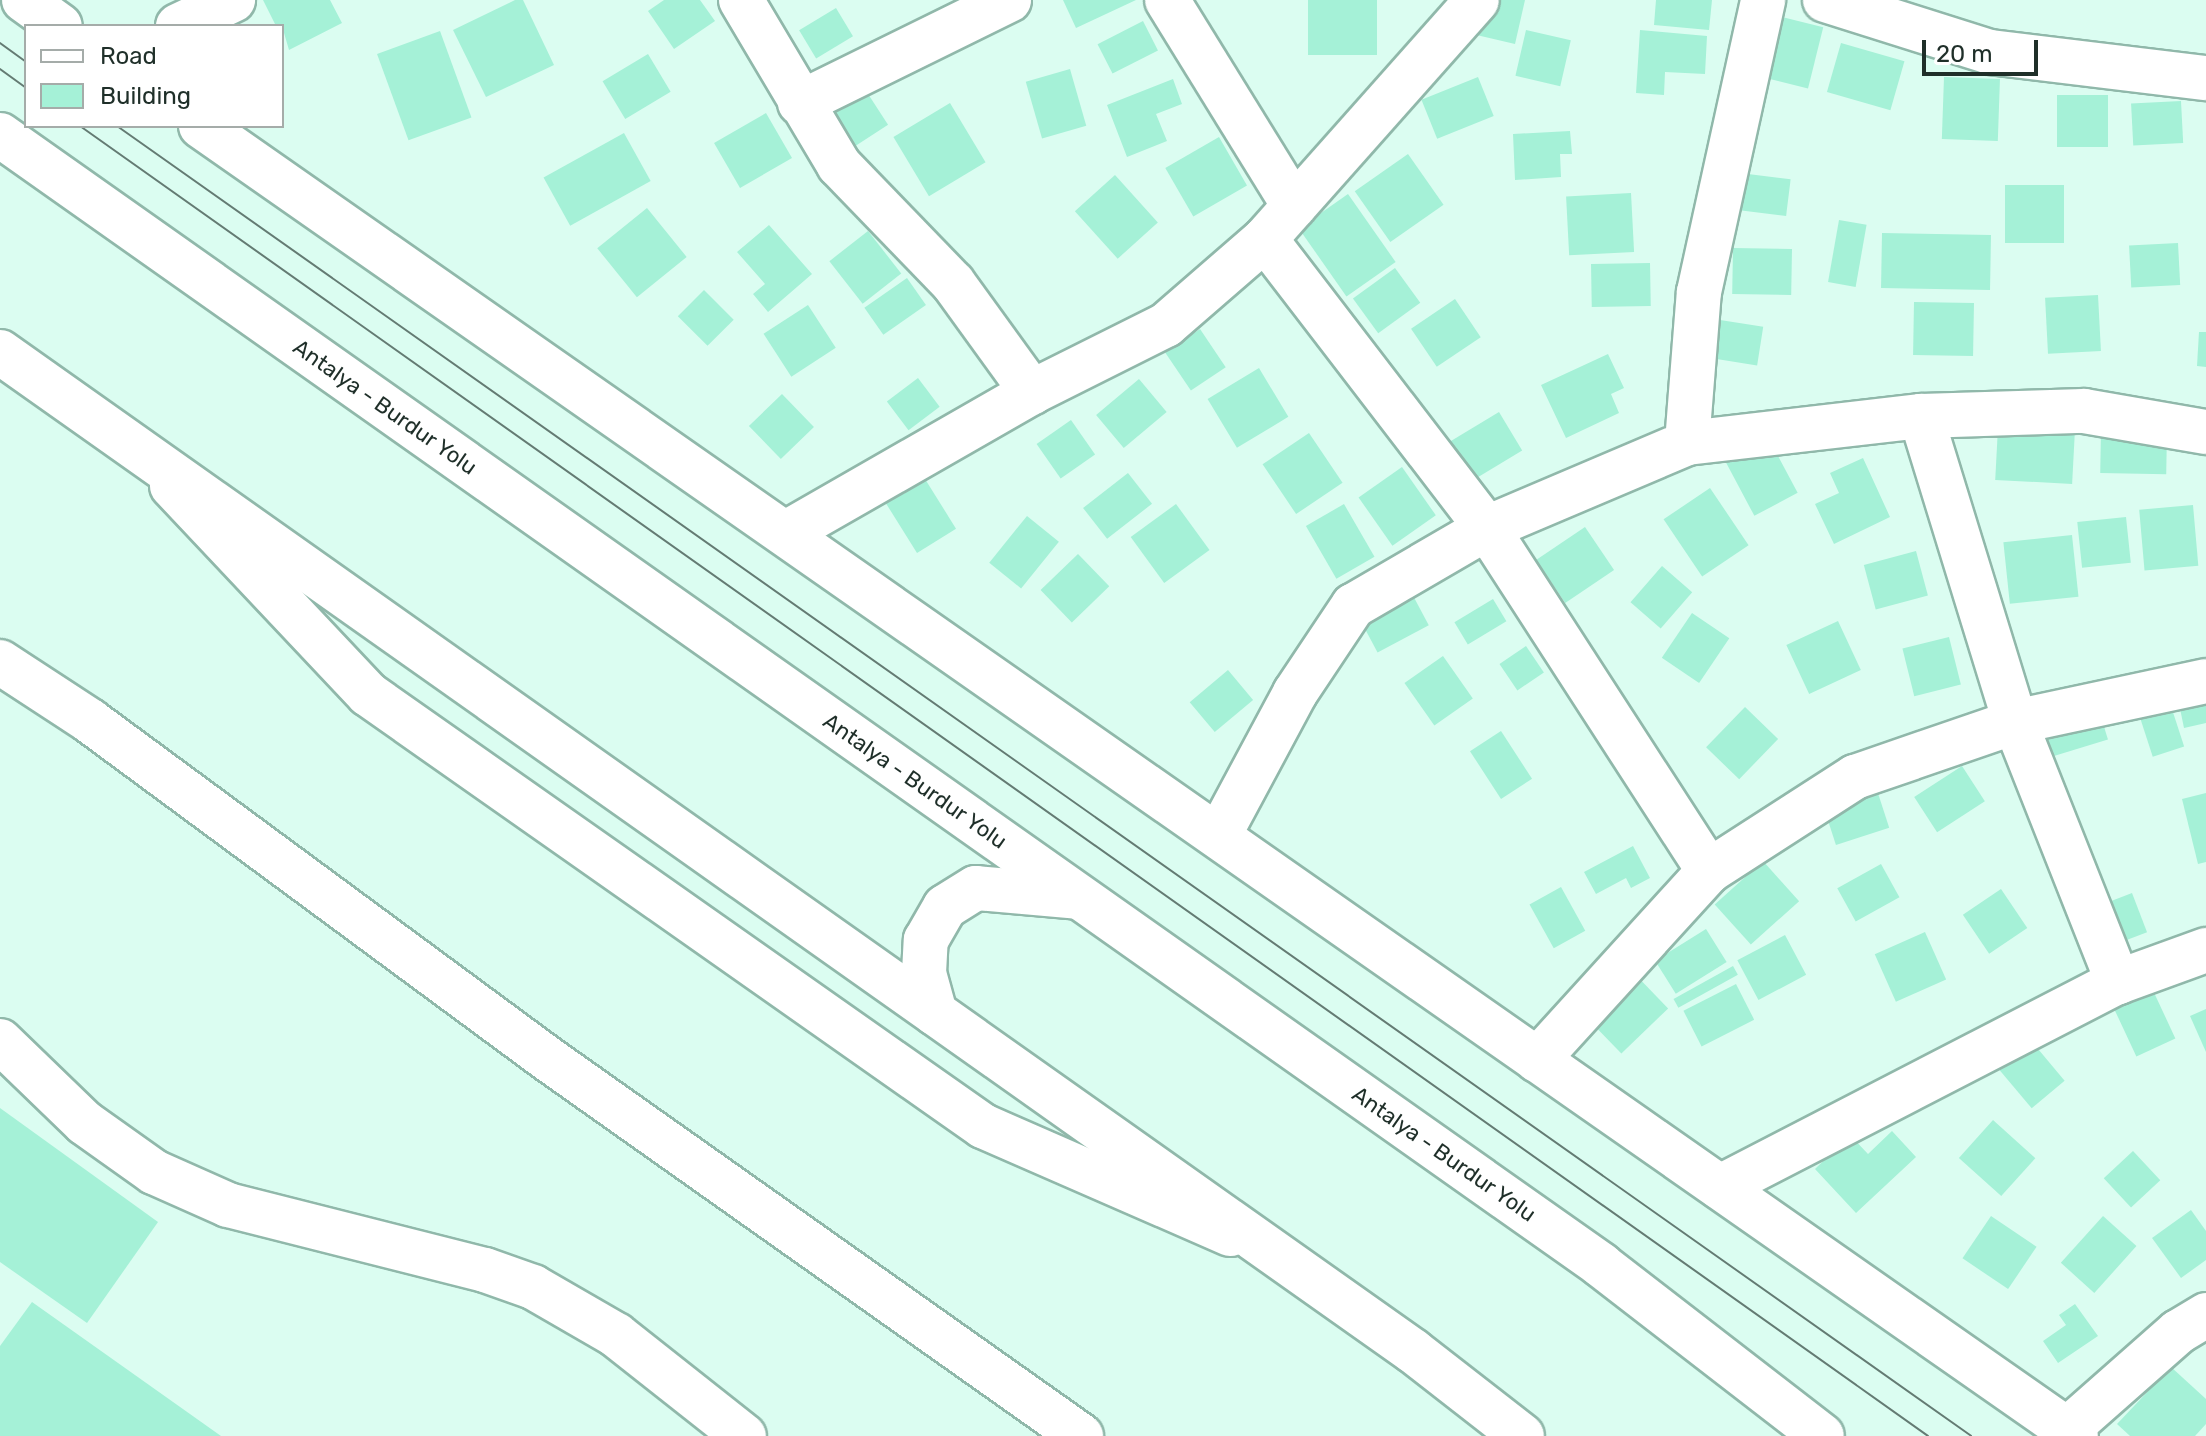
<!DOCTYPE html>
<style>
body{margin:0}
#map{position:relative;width:2206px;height:1436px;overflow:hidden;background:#dbfdf1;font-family:Rubik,sans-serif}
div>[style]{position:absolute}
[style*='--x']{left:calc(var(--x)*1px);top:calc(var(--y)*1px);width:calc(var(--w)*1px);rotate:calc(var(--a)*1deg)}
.building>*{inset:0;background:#a5f1d7;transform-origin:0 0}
.roads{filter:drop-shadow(2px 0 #90b8aa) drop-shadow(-2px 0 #90b8aa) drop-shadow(0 2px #90b8aa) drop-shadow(0 -2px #90b8aa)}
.minor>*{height:44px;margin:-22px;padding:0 22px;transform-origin:22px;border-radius:22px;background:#fff}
.highway>*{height:44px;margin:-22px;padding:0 22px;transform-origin:22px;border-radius:22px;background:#fff}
.tram>*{height:2px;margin:-1px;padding:0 1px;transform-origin:1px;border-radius:1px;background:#647b73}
span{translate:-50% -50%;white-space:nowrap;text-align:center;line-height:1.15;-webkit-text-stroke:8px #fff;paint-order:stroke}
.street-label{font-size:22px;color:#1f2f29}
.legend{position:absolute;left:24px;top:24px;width:260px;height:104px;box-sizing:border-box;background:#fff;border:2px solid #a5aca9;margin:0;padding:10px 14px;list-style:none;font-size:24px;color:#1f2f29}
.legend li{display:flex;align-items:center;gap:16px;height:40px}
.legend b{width:40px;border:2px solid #a5aca9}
.scale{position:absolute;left:1922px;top:40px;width:116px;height:36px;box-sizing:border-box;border:4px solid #1f2f29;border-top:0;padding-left:10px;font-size:24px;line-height:28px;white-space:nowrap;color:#1f2f29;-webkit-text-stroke:6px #fff;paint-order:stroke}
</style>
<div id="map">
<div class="building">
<i style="clip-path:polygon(263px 0,330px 0,342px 23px,289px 50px,282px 26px,276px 26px)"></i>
<i style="clip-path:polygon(515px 0,523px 0,554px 65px,486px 97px,453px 30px)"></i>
<i style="clip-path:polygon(664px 0,700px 0,715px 21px,674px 49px,648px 11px)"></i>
<i style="clip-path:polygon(1063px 0,1136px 0,1076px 28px)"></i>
<i style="left:1308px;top:0;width:69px;height:55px"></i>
<i style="clip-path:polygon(1482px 0,1525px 0,1515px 44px,1468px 33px)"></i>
<i style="clip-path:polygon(1656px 0,1712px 0,1709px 30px,1654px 25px)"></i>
<i style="left:836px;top:8px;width:33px;height:43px;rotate:59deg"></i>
<i style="left:1766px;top:13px;width:59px;height:63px;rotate:14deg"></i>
<i style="left:1143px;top:21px;width:33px;height:51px;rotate:63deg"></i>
<i style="left:1526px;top:30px;width:46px;height:47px;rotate:13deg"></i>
<i style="clip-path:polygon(1640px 30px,1707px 36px,1705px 74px,1665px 72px,1664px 95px,1636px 93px)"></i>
<i style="left:440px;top:31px;width:92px;height:67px;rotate:70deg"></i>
<i style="left:1841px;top:43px;width:66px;height:51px;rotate:16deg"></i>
<i style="left:648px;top:54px;width:44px;height:53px;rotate:59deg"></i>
<i style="left:1070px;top:69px;width:59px;height:46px;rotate:74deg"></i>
<i style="left:857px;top:77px;width:57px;height:56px;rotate:57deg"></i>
<i style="left:1478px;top:77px;width:42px;height:61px;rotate:68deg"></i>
<i style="left:1944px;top:77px;width:56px;height:62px;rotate:2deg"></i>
<i style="clip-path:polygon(1173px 79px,1182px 104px,1156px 114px,1167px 141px,1127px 157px,1107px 105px)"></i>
<i style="left:2057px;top:95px;width:51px;height:52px"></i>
<i style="left:2181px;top:101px;width:42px;height:50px;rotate:87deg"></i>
<i style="left:950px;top:103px;width:69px;height:66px;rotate:59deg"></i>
<i style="left:766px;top:113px;width:52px;height:60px;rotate:60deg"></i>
<i style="clip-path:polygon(1570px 131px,1572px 154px,1560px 154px,1561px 177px,1515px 180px,1513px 134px)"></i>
<i style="left:624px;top:133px;width:55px;height:92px;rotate:61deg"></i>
<i style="left:1219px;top:137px;width:56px;height:62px;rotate:60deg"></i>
<i style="left:1408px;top:154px;width:62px;height:65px;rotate:55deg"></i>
<i style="left:1740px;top:173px;width:51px;height:37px;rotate:7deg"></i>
<i style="left:1115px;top:175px;width:64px;height:54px;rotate:48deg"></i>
<i style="left:2005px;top:185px;width:59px;height:58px"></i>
<i style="left:1631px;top:193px;width:59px;height:65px;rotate:87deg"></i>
<i style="left:1348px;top:194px;width:83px;height:60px;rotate:55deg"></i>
<i style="left:647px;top:208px;width:63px;height:64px;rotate:51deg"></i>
<i style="left:1839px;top:220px;width:28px;height:63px;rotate:10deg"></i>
<i style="clip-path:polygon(769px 225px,812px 274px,768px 312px,753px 294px,765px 284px,737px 252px)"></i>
<i style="left:868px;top:231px;width:54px;height:49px;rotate:52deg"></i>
<i style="left:1882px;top:233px;width:109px;height:55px;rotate:1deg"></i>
<i style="left:2178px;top:243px;width:42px;height:49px;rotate:87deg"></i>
<i style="left:1733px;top:248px;width:59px;height:46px;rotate:1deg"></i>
<i style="left:1650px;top:263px;width:43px;height:59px;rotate:89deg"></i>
<i style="left:1395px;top:268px;width:43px;height:52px;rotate:54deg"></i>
<i style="left:907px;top:278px;width:33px;height:52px;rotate:55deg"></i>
<i style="left:704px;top:290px;width:42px;height:37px;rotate:45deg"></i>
<i style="left:2098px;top:295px;width:56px;height:53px;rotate:87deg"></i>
<i style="left:1455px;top:299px;width:46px;height:53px;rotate:56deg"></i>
<i style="left:1914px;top:302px;width:60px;height:53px;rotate:1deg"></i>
<i style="left:808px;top:305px;width:51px;height:53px;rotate:57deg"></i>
<i style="left:1701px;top:317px;width:63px;height:39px;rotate:9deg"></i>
<i style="left:1200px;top:329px;width:46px;height:42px;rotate:56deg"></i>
<i style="clip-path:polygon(2199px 332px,2206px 332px,2206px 367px,2197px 366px)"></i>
<i style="clip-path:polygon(1608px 354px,1624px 388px,1611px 394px,1619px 413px,1566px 438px,1541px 385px)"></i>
<i style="left:1259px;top:368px;width:57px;height:60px;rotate:59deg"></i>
<i style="left:918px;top:378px;width:36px;height:39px;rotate:53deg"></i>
<i style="left:1139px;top:379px;width:43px;height:56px;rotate:50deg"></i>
<i style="left:782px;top:394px;width:46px;height:46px;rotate:46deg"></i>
<i style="left:1499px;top:412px;width:45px;height:59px;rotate:59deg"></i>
<i style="left:1071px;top:420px;width:42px;height:42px;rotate:55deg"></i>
<i style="left:2075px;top:429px;width:55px;height:77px;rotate:93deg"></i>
<i style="left:2101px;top:429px;width:66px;height:44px;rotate:1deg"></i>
<i style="left:1309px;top:433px;width:60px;height:56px;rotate:56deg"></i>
<i style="left:1769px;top:439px;width:61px;height:49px;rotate:62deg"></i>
<i style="clip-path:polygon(1863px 458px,1890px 517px,1834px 544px,1815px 504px,1839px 493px,1830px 473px)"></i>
<i style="left:1402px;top:467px;width:59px;height:53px;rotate:55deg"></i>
<i style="left:920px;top:471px;width:68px;height:46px;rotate:58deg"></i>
<i style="left:1128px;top:473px;width:39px;height:57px;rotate:52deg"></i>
<i style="left:1710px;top:488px;width:69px;height:56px;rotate:56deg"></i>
<i style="left:1176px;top:504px;width:57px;height:56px;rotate:54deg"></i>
<i style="left:1344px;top:504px;width:61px;height:44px;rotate:60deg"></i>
<i style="left:2193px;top:505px;width:61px;height:54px;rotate:85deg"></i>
<i style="left:1027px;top:516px;width:41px;height:60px;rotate:39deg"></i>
<i style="left:2126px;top:517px;width:46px;height:49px;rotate:84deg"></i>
<i style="left:1585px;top:527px;width:52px;height:59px;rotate:56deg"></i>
<i style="left:2072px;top:535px;width:62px;height:69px;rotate:84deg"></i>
<i style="left:1916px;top:551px;width:46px;height:54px;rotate:75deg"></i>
<i style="left:1078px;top:554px;width:45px;height:52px;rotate:46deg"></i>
<i style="left:1662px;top:566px;width:40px;height:48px;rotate:41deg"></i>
<i style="left:1410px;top:590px;width:40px;height:58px;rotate:62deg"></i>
<i style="left:1493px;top:599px;width:26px;height:45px;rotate:59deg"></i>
<i style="left:1692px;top:613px;width:45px;height:54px;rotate:34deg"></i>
<i style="left:1838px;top:621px;width:54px;height:57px;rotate:65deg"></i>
<i style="left:1949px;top:637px;width:49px;height:48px;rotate:76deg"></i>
<i style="left:1526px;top:646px;width:32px;height:32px;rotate:56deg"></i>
<i style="left:1443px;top:656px;width:52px;height:47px;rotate:55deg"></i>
<i style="left:1228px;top:670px;width:39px;height:50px;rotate:50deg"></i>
<i style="clip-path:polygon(2206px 683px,2206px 723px,2184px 728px,2176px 689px)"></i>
<i style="left:2169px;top:700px;width:49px;height:33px;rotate:72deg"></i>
<i style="left:1745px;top:707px;width:46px;height:56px;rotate:44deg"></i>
<i style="left:2098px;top:707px;width:34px;height:65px;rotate:73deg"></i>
<i style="left:1501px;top:731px;width:57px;height:37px;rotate:57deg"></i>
<i style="left:1962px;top:766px;width:42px;height:57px;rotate:57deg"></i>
<i style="left:1875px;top:784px;width:46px;height:56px;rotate:72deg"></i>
<i style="clip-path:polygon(2206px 793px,2206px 862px,2198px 864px,2182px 799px)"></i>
<i style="clip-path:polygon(1633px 846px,1650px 878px,1631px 888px,1626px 878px,1596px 894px,1584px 872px)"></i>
<i style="left:1763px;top:861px;width:54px;height:65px;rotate:48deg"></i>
<i style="left:1881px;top:864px;width:38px;height:50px;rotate:61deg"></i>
<i style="left:1561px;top:887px;width:50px;height:36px;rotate:61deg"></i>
<i style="left:2001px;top:889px;width:47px;height:46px;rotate:56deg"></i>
<i style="left:2132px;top:893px;width:42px;height:43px;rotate:69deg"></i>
<i style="left:1706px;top:929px;width:39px;height:60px;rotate:58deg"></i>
<i style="left:1925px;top:932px;width:52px;height:55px;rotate:66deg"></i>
<i style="left:1785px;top:935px;width:45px;height:54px;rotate:62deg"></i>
<i style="left:1733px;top:966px;width:10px;height:68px;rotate:61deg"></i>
<i style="left:1632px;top:971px;width:52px;height:65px;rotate:46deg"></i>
<i style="left:1736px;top:984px;width:40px;height:59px;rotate:63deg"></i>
<i style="left:2150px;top:984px;width:60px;height:43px;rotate:65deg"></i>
<i style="clip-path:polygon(2206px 1009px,2206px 1052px,2190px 1016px)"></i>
<i style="left:2028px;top:1037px;width:57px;height:43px;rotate:50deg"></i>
<i style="clip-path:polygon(0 1108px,158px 1222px,87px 1323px,0 1262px)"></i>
<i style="left:1993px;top:1120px;width:57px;height:51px;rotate:42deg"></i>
<i style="clip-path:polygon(1892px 1131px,1916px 1157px,1856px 1213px,1815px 1169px,1850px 1135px,1868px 1154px)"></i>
<i style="left:2133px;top:1151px;width:40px;height:40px;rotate:47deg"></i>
<i style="clip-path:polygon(2191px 1210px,2206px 1231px,2206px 1260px,2181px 1278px,2152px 1238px)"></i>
<i style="left:1991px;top:1216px;width:55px;height:51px;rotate:34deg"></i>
<i style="left:2103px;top:1216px;width:45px;height:63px;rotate:42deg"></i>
<i style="clip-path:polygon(32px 1302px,221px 1436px,0 1436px,0 1346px)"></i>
<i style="clip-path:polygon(2075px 1304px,2098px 1336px,2058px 1363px,2043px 1341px,2066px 1325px,2059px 1315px)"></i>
<i style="clip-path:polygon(2171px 1367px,2206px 1399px,2206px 1424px,2195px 1436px,2130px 1436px,2117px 1424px)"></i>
</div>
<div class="roads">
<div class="minor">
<i style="--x:24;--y:0;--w:44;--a:35.8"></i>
<i style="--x:741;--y:0;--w:192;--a:59.3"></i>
<i style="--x:839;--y:165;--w:164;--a:46"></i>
<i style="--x:953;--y:283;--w:135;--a:54.1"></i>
<i style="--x:1167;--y:0;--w:242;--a:58.3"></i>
<i style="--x:1825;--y:0;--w:173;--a:17.5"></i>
<i style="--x:1990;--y:52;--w:218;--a:6.9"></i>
<i style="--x:178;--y:26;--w:61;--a:-25.3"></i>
<i style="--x:800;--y:103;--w:233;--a:-26.2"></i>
<i style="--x:201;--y:126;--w:2287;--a:34.94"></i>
<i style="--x:1265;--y:239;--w:364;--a:52.5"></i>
<i style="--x:1487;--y:528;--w:409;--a:57.1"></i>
<i style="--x:1921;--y:416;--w:320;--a:72.9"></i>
<i style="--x:2015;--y:722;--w:280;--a:68.4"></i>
<i style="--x:1687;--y:443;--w:151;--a:-85.5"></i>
<i style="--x:1699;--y:292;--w:299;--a:-77.6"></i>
<i style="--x:172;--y:486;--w:286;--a:46.7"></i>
<i style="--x:368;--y:694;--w:752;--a:35.09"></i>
<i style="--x:983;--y:1126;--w:270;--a:23.6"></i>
<i style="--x:786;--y:533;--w:284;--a:-29.8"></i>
<i style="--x:1032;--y:392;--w:150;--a:-26.6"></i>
<i style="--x:1166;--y:325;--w:131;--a:-41"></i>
<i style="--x:1265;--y:239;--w:319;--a:-48.4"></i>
<i style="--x:0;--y:662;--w:108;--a:33.2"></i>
<i style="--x:90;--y:721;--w:569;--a:36.43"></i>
<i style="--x:548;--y:1059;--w:653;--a:35.27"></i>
<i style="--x:1220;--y:833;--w:159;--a:-61.8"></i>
<i style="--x:1295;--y:693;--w:105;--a:-56.3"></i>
<i style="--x:1353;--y:606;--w:155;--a:-30.2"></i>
<i style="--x:1487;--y:528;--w:217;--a:-23"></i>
<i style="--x:1687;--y:443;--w:236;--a:-6.6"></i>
<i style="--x:1921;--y:416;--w:163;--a:-1.8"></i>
<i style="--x:2084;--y:411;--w:124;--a:9.8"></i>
<i style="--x:0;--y:1041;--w:118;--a:44"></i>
<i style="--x:85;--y:1123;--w:85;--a:35.4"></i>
<i style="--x:154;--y:1172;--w:81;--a:24"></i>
<i style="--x:228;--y:1205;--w:265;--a:14.2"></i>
<i style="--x:485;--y:1270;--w:51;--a:19.5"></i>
<i style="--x:533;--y:1287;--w:96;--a:30"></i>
<i style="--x:616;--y:1335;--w:163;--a:38.3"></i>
<i style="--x:1537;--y:1060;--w:256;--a:-47.7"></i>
<i style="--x:1709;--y:871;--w:174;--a:-32.8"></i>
<i style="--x:1855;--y:777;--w:169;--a:-19"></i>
<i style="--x:2015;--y:722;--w:195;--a:-12.1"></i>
<i style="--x:1720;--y:1187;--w:448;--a:-27.3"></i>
<i style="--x:2118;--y:982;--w:94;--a:-20"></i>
<i style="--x:2068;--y:1429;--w:147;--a:-41.4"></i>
<i style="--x:2178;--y:1332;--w:33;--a:-31"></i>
</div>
<div class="highway">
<i style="--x:0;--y:135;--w:1960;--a:35.21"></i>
<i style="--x:1601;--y:1265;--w:279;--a:37.7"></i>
<i style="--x:0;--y:352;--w:1730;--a:35.26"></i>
<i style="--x:1413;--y:1351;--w:138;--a:37.9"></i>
<i style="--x:935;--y:1013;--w:41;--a:-105.4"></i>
<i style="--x:924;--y:973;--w:33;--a:-87"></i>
<i style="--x:926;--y:940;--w:38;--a:-60"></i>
<i style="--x:945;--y:907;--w:36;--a:-32"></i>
<i style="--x:976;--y:888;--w:102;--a:5"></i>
</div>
</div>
<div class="tram">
<i style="--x:0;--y:43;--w:32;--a:36"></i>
<i style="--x:0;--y:69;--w:32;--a:36"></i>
<i style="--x:80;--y:126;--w:2265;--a:35.33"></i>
<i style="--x:117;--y:126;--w:2270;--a:35.24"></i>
</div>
<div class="street-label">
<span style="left:385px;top:407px;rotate:35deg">Antalya - Burdur Yolu</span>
<span style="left:915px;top:781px;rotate:35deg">Antalya - Burdur Yolu</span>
<span style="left:1444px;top:1154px;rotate:35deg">Antalya - Burdur Yolu</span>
</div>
<ul class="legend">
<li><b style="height:10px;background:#fff"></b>Road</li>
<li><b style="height:22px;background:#a5f1d7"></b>Building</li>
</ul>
<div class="scale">20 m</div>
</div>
